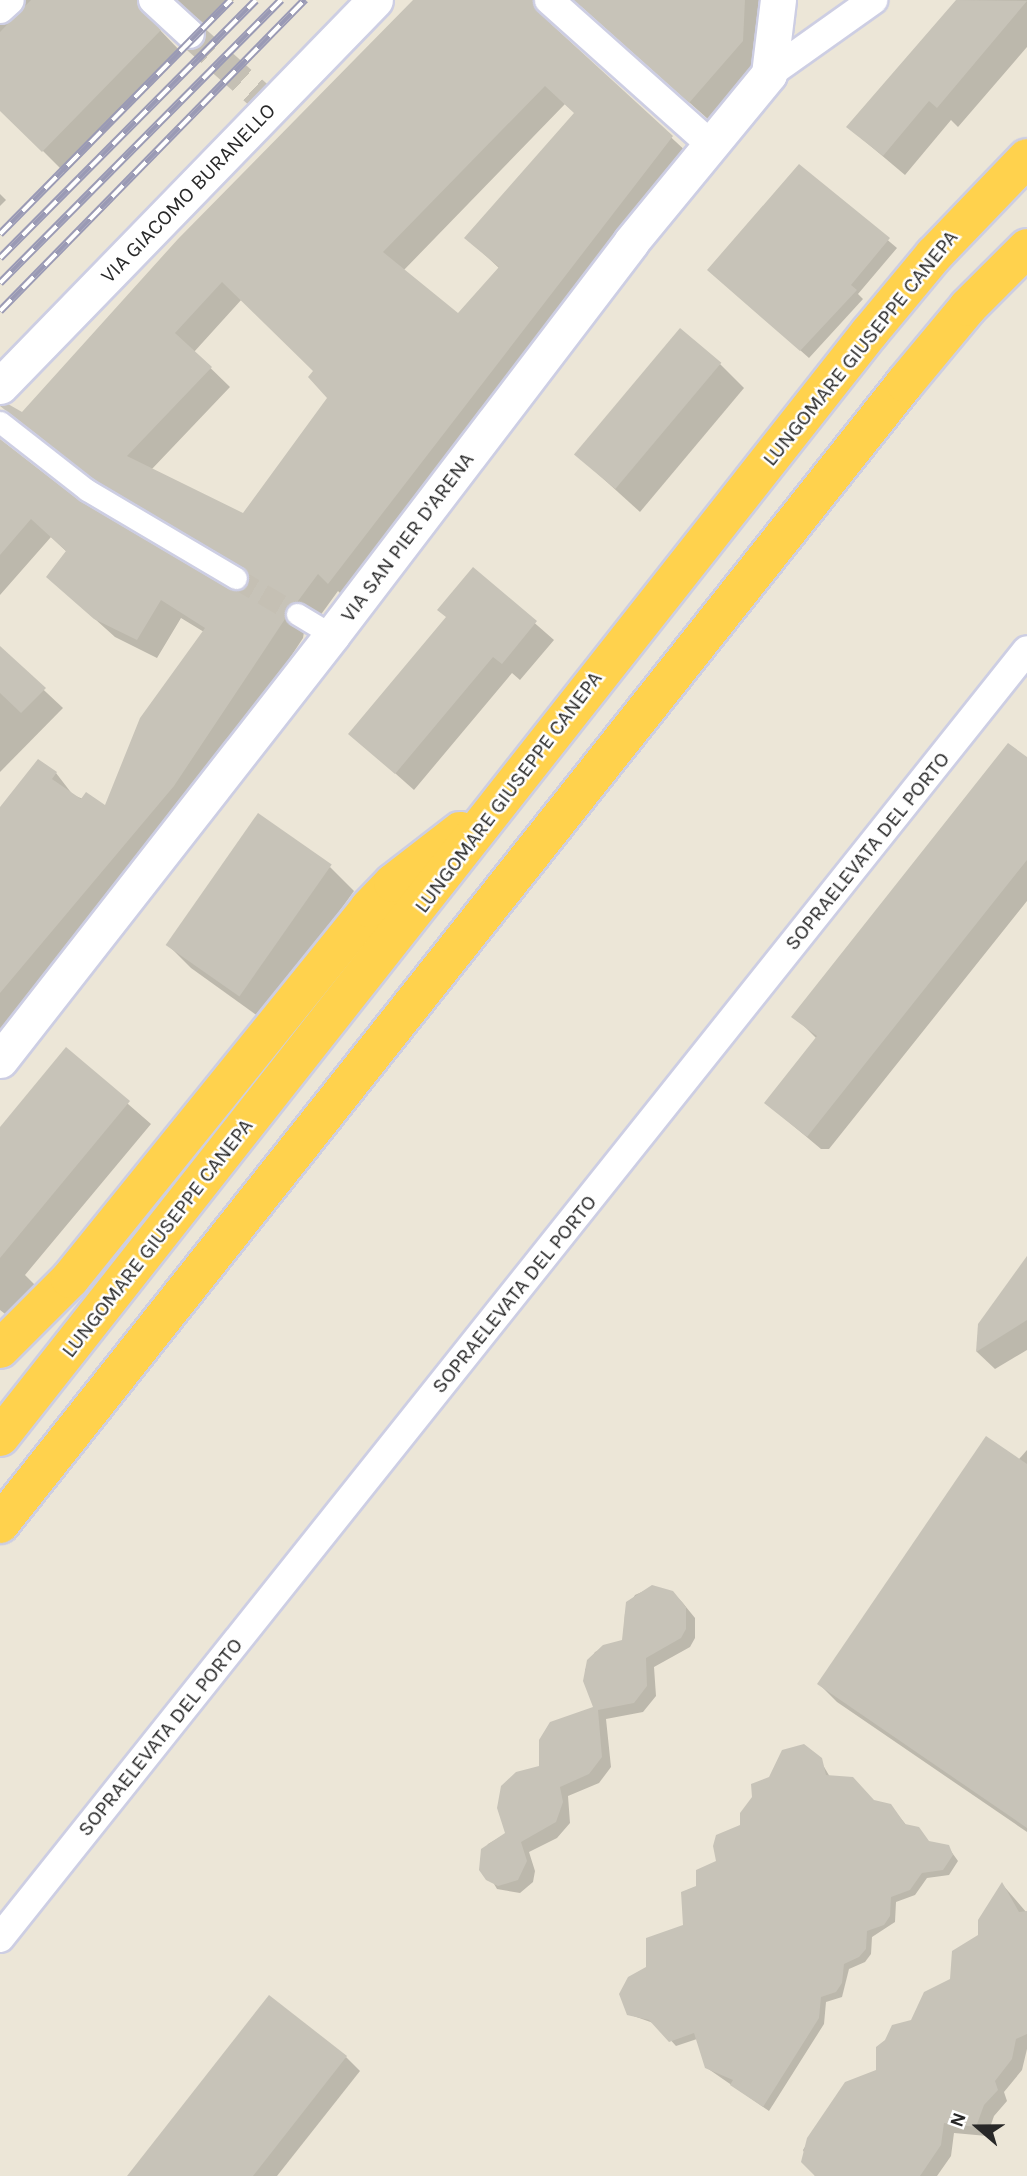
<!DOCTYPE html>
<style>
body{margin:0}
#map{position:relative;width:1027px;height:2176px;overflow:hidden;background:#ece6d7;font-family:Karla,sans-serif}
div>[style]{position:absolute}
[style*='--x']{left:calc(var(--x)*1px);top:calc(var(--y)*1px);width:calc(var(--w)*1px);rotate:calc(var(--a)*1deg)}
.shadow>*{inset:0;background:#0003}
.building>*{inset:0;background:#c7c3b8;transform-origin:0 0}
.pedestrian-tunnel>*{height:21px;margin-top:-10.5px;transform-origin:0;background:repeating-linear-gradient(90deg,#c5c0b4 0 21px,transparent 0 31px)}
.minor-tunnel>*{height:28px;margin-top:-14px;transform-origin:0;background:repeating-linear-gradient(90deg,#c5c0b4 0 28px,transparent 0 42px)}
.roads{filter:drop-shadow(2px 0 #cdcee3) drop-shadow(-2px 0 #cdcee3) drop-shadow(0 2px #cdcee3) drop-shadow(0 -2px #cdcee3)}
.pedestrian>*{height:21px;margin:-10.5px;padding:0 10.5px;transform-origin:10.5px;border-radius:10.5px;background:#fff}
.minor>*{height:28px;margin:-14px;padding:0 14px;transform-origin:14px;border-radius:14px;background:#fff}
.tertiary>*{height:35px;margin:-17.5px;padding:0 17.5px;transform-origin:17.5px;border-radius:17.5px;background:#fff}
.trunk>*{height:38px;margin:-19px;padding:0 19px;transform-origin:19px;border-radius:19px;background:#ffd24d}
.rail>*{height:8px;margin-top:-4px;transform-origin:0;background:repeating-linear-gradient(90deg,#fff 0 16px,#9a9ab5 0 32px);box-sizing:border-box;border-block:2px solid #9a9ab5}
span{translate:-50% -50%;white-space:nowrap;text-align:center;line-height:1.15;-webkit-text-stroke:5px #fff;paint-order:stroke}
.street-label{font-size:21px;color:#282828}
.north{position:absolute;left:943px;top:2092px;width:70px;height:70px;-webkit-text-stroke:5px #fff;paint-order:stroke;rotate:290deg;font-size:19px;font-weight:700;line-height:28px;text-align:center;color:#282828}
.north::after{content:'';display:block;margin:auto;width:24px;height:32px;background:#282828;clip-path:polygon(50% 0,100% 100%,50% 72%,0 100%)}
</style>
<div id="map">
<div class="shadow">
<i style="clip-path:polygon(0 0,234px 0,208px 27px,181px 5px,163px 10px,159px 29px,182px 53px,65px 173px,0 108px)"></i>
<i style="clip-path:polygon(evenodd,417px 0,766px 0,761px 61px,709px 120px,581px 6px,564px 2px,555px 9px,551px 25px,691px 156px,348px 601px,338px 591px,317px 620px,305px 626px,303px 638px,193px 805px,0 1037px,0 808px,56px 773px,73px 795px,106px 808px,204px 632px,181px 618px,157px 658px,115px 637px,48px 577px,67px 552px,51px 537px,0 595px,0 440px,79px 503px,229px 591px,248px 587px,251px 578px,115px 498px,9px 411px,22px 414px,417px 0,565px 104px,576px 114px,467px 238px,500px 269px,458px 316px,403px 271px,565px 104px,417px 0,242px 299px,316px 371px,330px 398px,244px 515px,151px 470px,230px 387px,194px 352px,242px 299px)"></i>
<i style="clip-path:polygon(958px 0,1027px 0,1027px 47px,958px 127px,951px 120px,905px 175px,848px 127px)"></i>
<i style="clip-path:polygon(800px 166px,897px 248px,858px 294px,863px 299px,809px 358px,717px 277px)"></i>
<i style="clip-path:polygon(0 194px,6px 200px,0 206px)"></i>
<i style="clip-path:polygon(720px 364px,744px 388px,640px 512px,576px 454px)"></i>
<i style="clip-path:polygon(473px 569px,554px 640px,520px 680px,512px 673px,414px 790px,351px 734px,448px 618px)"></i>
<i style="clip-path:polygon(0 649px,63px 708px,0 772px)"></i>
<i style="clip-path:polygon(1027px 759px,1027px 901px,829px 1149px,821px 1149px,766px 1103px,817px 1039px,794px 1016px)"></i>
<i style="clip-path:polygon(330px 867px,354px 891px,262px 1019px,191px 968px,167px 944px)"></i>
<i style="clip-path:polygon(66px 1050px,151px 1124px,25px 1275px,36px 1286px,9px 1317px,0 1310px,0 1132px)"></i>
<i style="clip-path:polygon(1027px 1259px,1027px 1350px,995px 1369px,977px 1352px,979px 1325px)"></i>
<i style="clip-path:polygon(1027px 1450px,1027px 1832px,837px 1702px,819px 1684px)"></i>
<i style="clip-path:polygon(653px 1587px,672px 1592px,682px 1602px,695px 1618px,695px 1638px,690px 1647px,654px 1667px,656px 1696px,643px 1712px,606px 1719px,611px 1767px,599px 1783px,568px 1796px,570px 1823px,557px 1838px,529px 1852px,535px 1871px,533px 1882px,520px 1893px,497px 1889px,480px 1860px,488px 1844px,507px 1833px,541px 1768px,595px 1708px,585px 1670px,595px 1652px,623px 1641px,625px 1613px,635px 1595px)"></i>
<i style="clip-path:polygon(820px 1760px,830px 1777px,874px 1802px,890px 1805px,907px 1826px,930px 1843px,948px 1847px,958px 1861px,949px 1875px,927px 1878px,915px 1895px,896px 1902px,895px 1922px,872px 1937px,871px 1954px,865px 1962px,849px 1969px,842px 1997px,826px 2002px,824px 2024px,769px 2111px,707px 2068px,697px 2039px,676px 2046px,656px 2024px,628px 2014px,647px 1968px,685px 1926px,698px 1887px,742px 1827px)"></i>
<i style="clip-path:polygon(1002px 1884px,1027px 1913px,1027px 2049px,1022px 2070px,1004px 2092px,1007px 2101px,994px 2116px,987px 2136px,954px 2133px,951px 2156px,937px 2176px,815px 2176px,803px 2150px,846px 2083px,878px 2071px,912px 2021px,952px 1980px,979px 1936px)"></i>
<i style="clip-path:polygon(346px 2057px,360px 2071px,277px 2176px,129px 2176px)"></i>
</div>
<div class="building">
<i style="clip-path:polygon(31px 0,137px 0,142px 12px,161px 30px,42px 152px,0 111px,0 32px)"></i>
<i style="clip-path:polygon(evenodd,413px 0,533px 0,538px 12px,673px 136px,328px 584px,318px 574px,298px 601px,286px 607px,285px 619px,174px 786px,0 993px,0 807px,38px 759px,57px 772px,52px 779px,81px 799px,86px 792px,105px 805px,140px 718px,205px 628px,161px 600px,137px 640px,94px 619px,46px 577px,66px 551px,31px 519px,0 555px,0 439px,80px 501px,229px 589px,243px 589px,249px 577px,243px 567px,94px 479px,0 406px,8px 404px,22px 412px,178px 239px,413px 0,545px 86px,574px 113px,464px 238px,499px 267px,458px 313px,383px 252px,545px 86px,413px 0,222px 282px,313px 371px,308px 377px,327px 398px,243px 513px,127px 456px,212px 367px,175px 333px,222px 282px)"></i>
<i style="clip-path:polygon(574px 0,745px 0,743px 41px,689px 103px)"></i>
<i style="clip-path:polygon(956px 0,1027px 1px,937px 108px,929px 101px,883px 156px,846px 127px)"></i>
<i style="clip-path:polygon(799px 164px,890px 238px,851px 285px,857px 290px,800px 351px,707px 270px)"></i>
<i style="left:680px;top:328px;width:54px;height:165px;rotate:40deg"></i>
<i style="clip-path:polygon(473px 567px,537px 621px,502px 664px,493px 657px,395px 774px,348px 734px,446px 617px,437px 610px)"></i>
<i style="clip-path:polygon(0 646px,46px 688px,21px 713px,0 693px)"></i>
<i style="clip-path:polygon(1008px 743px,1027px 757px,1027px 860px,807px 1137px,764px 1103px,817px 1036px,791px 1017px)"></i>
<i style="left:258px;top:813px;width:90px;height:161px;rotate:35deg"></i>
<i style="clip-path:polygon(66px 1047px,130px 1101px,0 1258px,0 1127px)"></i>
<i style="clip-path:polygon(1027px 1256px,1027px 1320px,976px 1352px,978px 1324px)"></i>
<i style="clip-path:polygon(986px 1436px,1027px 1464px,1027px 1828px,817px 1684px)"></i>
<i style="clip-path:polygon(652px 1585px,673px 1591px,686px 1607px,686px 1629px,681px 1638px,646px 1658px,647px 1686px,634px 1703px,598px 1710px,602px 1757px,589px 1774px,560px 1787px,563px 1802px,556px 1822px,521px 1842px,527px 1861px,518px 1880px,498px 1886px,486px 1880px,479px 1870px,481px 1849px,505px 1833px,497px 1808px,501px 1786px,516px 1772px,539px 1766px,539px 1740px,550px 1722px,593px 1707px,583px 1681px,587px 1660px,603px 1645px,622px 1640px,626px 1602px)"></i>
<i style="clip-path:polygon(804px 1744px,822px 1758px,826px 1775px,853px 1777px,874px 1800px,891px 1804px,905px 1824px,919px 1827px,929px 1841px,949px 1845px,953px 1855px,943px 1870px,922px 1873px,910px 1890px,891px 1897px,890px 1916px,884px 1925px,867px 1931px,866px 1949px,859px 1957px,844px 1964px,842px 1983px,836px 1992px,821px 1997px,819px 2018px,763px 2107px,730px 2085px,733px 2080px,705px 2068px,694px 2033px,669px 2042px,649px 2020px,627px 2015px,619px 1994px,628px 1977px,646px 1967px,646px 1938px,683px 1925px,681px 1892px,696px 1886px,696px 1870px,716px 1861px,713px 1846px,716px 1835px,740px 1825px,740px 1813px,752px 1797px,751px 1784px,769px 1777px,782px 1750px)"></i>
<i style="clip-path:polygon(1002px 1882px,1019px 1912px,1027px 1911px,1027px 2034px,1016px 2039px,1012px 2059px,995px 2081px,998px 2090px,984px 2105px,976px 2127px,944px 2123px,941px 2145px,920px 2176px,815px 2176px,801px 2162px,807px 2138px,845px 2082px,876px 2070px,876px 2047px,885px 2040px,892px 2025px,911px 2020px,924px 1992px,950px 1979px,952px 1951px,978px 1935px,978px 1920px)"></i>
<i style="clip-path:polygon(269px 1995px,347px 2056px,253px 2176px,127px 2176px)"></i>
</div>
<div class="pedestrian-tunnel">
<i style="--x:236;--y:578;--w:71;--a:30.5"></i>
</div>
<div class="minor-tunnel">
<i style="--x:190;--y:34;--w:110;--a:41.7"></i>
</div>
<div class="roads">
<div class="pedestrian">
<i style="--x:0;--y:422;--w:110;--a:38"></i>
<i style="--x:87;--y:490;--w:173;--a:30.6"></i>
<i style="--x:297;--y:614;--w:41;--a:31"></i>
</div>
<div class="minor">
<i style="--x:153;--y:0;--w:50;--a:42.6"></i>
<i style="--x:549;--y:0;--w:216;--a:41.8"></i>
<i style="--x:0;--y:9;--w:13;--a:-42"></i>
<i style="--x:769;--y:74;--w:128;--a:-35.4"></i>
<i style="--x:0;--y:1938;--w:1647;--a:-51.43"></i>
</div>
<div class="tertiary">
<i style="--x:0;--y:386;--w:538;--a:-45.83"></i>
<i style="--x:0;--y:1060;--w:539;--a:-52"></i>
<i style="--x:332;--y:635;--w:494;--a:-52.7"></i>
<i style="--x:631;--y:242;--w:217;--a:-50.6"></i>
<i style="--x:769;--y:74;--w:75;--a:-83.1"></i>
</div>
<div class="trunk">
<i style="--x:0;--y:1349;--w:99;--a:-45"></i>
<i style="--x:70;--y:1279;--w:476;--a:-51.1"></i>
<i style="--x:369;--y:908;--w:35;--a:-46"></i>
<i style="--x:393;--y:883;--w:85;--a:-37.8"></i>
<i style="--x:0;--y:1437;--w:1406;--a:-51.79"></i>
<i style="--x:870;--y:332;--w:100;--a:-50.3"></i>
<i style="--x:934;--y:255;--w:134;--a:-46.2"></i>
<i style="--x:0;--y:1524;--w:1456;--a:-51.58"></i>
<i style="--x:905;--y:383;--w:99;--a:-50.3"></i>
<i style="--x:968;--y:307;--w:83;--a:-45"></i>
</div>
</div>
<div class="rail">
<i style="--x:0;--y:234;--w:329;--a:-45.4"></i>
<i style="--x:0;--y:258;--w:363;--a:-45.2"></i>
<i style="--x:0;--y:283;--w:399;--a:-45.2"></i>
<i style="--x:0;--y:311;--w:436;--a:-45.6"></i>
</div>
<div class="street-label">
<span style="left:188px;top:193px;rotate:-46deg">VIA GIACOMO BURANELLO</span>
<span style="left:860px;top:348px;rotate:-51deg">LUNGOMARE GIUSEPPE CANEPA</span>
<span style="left:407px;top:537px;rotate:-53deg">VIA SAN PIER D'ARENA</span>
<span style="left:508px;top:792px;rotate:-53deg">LUNGOMARE GIUSEPPE CANEPA</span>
<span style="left:867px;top:851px;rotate:-51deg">SOPRAELEVATA DEL PORTO</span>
<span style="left:157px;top:1238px;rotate:-52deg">LUNGOMARE GIUSEPPE CANEPA</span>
<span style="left:514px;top:1294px;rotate:-51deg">SOPRAELEVATA DEL PORTO</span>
<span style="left:160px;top:1737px;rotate:-51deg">SOPRAELEVATA DEL PORTO</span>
</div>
<div class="north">N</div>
</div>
